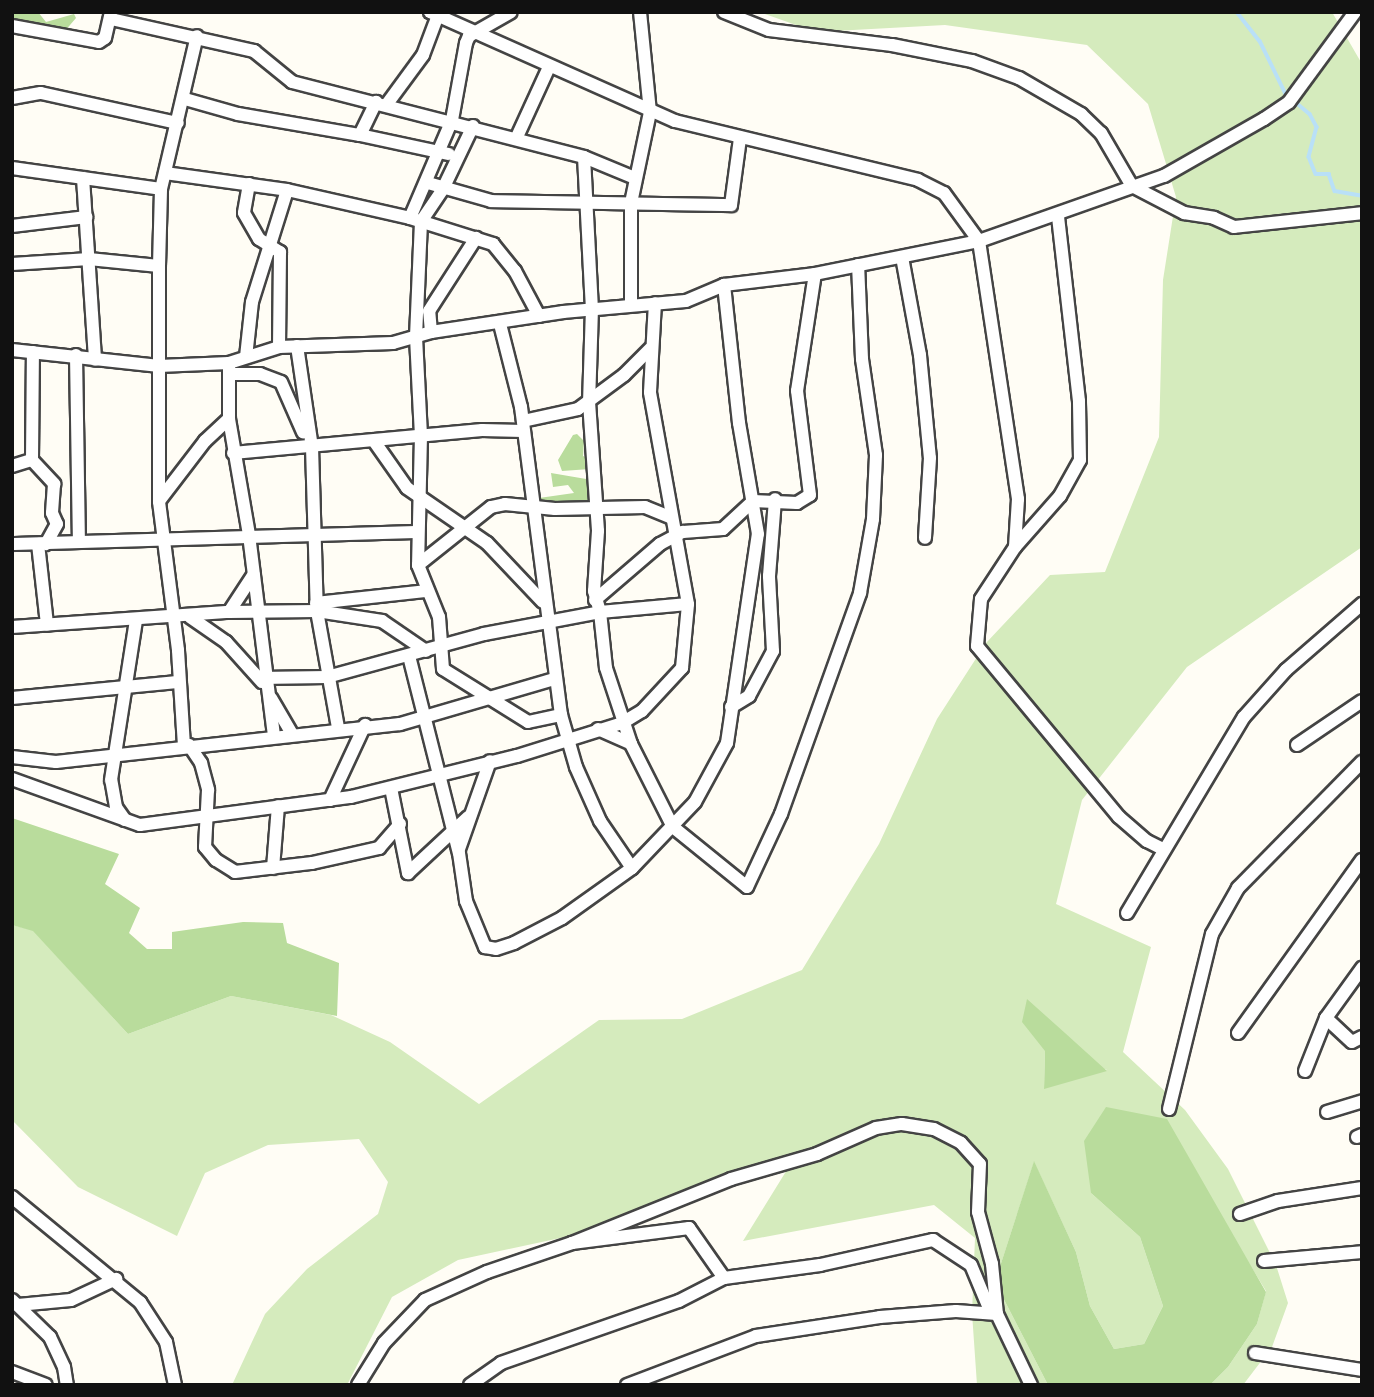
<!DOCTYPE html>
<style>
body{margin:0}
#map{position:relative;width:1374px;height:1397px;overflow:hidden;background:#fffdf5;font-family:Bitter,serif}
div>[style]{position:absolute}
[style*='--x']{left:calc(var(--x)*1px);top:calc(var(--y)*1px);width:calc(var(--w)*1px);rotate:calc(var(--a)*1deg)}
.green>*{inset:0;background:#d5ebbd}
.forest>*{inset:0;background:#b9dc9c}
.stream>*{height:3.5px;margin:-1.75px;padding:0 1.75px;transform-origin:1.75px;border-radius:1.75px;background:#b9e0f7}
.roads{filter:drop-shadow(2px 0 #444) drop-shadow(-2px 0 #444) drop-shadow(0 2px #444) drop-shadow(0 -2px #444)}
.street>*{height:12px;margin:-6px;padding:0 6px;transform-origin:6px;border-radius:6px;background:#fff}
span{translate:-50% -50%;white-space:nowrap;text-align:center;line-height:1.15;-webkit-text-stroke:7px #fff;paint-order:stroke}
.frame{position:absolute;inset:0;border:14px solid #111;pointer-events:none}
</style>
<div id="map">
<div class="green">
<i style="clip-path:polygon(evenodd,759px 12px,1332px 12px,1362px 64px,1362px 547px,1187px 667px,1082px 800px,1056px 904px,1151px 947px,1123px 1052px,1185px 1110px,1228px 1169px,1276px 1265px,1288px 1303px,1272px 1347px,1243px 1385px,1210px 1385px,1228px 1367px,1257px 1324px,1266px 1291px,1230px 1232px,1091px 1193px,1140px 1237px,1163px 1306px,1144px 1344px,1114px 1349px,1090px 1306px,1076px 1252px,1034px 1162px,995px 1282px,1048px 1385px,977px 1385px,972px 1313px,975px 1238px,934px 1205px,743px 1241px,798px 1152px,579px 1234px,458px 1260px,392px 1297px,347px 1385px,232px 1385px,265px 1314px,307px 1269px,378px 1214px,388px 1182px,359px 1139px,268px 1145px,205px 1173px,177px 1236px,78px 1187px,12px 1120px,12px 925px,33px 930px,128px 1034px,231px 996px,331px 1015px,390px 1042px,479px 1104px,599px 1020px,682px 1019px,802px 970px,879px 844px,937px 719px,986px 643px,1050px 575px,1105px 572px,1159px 437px,1163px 280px,1176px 197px,1148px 104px,1087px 45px,945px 25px,816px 32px,759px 12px,1045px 1051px,1107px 1070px,1044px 1088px,1045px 1051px)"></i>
</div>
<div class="forest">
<i style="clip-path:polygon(12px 12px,38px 12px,46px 22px,74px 14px,76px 18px,64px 32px,12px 23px)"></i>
<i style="clip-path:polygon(577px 434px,584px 441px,583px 456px,590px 459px,590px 469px,562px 471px,558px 460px,573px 435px)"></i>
<i style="clip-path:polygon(551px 473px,592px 480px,592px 504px,537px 506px,539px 498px,574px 493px,568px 485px,553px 487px)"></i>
<i style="clip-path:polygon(12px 818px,119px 854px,105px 884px,140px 908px,129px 933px,147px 949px,172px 949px,172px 932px,243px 922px,283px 923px,287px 943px,339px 963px,337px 1016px,231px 996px,128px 1034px,33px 931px,12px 925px)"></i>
<i style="clip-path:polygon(1027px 999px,1065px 1033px,1107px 1071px,1044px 1089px,1045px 1051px,1022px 1022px)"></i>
<i style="clip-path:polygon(1106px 1107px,1167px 1119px,1266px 1292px,1257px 1324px,1228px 1367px,1210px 1385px,1048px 1385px,995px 1282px,1034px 1161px,1076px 1252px,1090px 1306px,1114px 1349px,1144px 1344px,1163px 1306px,1140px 1237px,1091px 1193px,1084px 1141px)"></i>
</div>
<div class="stream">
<i style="--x:1237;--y:12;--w:37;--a:52"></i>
<i style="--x:1260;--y:41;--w:59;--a:63.9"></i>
<i style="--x:1286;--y:94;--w:31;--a:40"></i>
<i style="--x:1310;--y:114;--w:15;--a:62"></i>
<i style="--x:1317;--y:127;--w:31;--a:105"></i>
<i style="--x:1309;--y:157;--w:18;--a:68"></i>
<i style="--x:1316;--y:174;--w:13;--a:0"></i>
<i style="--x:1329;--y:174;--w:18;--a:71"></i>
<i style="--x:1335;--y:191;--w:27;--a:10"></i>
</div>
<div class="roads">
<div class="street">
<i style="--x:430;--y:12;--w:268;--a:24"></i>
<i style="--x:675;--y:121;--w:250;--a:13.6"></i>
<i style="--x:918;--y:180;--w:29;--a:27"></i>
<i style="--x:944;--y:193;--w:59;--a:53.9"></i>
<i style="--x:979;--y:241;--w:261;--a:81.4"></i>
<i style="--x:1018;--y:499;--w:48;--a:93.6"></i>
<i style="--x:1015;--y:547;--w:62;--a:123.2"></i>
<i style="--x:981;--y:599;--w:47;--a:94.9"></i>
<i style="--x:977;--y:646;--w:222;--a:50.3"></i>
<i style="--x:1119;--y:817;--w:37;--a:41"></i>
<i style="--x:1147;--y:841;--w:18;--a:27"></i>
<i style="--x:724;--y:12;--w:48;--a:21.8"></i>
<i style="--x:769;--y:30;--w:124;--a:7"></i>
<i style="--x:892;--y:45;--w:82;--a:11.3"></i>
<i style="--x:972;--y:61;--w:50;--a:19.9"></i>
<i style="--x:1019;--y:78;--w:72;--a:30.1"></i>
<i style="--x:1081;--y:114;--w:28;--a:44"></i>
<i style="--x:1101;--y:133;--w:61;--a:59.7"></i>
<i style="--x:1132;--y:186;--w:59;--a:27.4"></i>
<i style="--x:1184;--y:213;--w:30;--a:9"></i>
<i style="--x:1214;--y:218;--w:22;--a:24"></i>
<i style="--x:1234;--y:227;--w:129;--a:-6.2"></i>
<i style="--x:111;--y:19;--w:147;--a:12.6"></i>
<i style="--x:254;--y:51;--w:49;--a:39.2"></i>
<i style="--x:292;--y:82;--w:301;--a:14.4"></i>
<i style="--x:584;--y:157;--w:55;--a:22.4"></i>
<i style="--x:12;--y:26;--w:88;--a:10.4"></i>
<i style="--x:99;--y:42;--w:7;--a:-34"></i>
<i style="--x:105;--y:38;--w:27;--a:-77"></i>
<i style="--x:12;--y:98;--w:29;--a:-10"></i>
<i style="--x:41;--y:93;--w:140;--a:12.4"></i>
<i style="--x:185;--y:99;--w:55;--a:15.8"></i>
<i style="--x:238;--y:114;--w:124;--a:9.8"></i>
<i style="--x:360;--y:135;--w:37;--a:-64"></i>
<i style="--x:387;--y:104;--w:61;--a:-53.7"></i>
<i style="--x:423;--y:55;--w:43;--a:-69.4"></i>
<i style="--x:473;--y:126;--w:70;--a:115.5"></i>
<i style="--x:443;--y:189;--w:40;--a:124"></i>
<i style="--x:421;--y:222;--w:115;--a:92.5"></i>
<i style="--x:416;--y:337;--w:98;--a:87.1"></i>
<i style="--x:421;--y:435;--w:130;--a:91.3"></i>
<i style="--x:418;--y:565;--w:56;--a:68"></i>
<i style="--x:439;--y:617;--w:52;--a:85.6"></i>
<i style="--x:443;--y:669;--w:100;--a:31.9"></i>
<i style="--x:528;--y:722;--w:34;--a:-12"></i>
<i style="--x:360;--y:135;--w:91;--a:12.1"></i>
<i style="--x:516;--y:139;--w:79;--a:-65.4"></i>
<i style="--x:584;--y:157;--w:151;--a:87"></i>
<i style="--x:592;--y:308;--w:94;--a:91.8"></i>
<i style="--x:589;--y:402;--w:129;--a:86"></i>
<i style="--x:598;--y:531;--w:60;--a:93.8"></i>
<i style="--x:594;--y:591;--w:22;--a:74"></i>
<i style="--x:600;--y:612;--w:56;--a:83.9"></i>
<i style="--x:606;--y:668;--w:80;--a:71.8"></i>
<i style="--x:631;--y:744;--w:93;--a:63.2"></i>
<i style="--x:673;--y:827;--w:95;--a:39"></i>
<i style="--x:747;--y:887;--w:81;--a:-65"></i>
<i style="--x:781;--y:814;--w:235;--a:-70.3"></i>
<i style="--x:860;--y:593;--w:75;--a:-80"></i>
<i style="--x:873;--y:519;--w:64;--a:-87.3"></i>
<i style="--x:876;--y:455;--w:97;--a:-98.3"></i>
<i style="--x:862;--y:359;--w:94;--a:-92.4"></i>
<i style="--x:12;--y:168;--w:150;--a:8"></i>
<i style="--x:165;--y:173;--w:123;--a:7.9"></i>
<i style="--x:287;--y:190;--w:126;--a:12.8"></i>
<i style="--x:410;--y:218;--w:87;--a:17.4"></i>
<i style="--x:493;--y:244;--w:35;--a:51"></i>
<i style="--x:515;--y:271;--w:51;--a:61.9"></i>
<i style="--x:83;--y:178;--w:182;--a:86.2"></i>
<i style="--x:428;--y:183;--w:66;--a:15.9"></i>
<i style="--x:491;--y:201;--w:240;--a:1"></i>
<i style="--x:731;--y:205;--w:68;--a:-82.3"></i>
<i style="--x:249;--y:184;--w:29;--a:100"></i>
<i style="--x:244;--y:213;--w:30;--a:60"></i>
<i style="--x:259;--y:239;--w:25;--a:32"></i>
<i style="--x:280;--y:252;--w:95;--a:90.6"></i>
<i style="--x:410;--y:218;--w:107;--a:-66.8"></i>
<i style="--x:452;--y:120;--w:78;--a:-79.7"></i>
<i style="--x:466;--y:43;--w:8;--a:-67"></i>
<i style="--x:469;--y:36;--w:48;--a:-29.7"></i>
<i style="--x:12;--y:226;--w:75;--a:-6.9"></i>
<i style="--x:902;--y:257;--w:100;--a:79.6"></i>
<i style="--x:920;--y:355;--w:103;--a:84.5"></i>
<i style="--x:930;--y:458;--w:80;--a:93.6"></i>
<i style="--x:12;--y:264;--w:77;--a:-3.7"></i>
<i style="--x:89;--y:259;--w:70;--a:5.7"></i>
<i style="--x:631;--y:305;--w:102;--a:-90"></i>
<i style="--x:631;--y:203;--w:93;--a:-78.2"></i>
<i style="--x:650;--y:112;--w:100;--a:-95.7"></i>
<i style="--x:500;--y:324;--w:86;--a:75.8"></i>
<i style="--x:521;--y:407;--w:311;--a:82.6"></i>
<i style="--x:561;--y:715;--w:54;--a:73.9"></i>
<i style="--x:576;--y:767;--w:59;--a:66"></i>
<i style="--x:600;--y:821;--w:57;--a:55.8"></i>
<i style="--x:431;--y:332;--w:21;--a:-95"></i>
<i style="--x:429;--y:311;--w:87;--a:-57.2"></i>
<i style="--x:297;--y:346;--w:102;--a:81.6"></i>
<i style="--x:312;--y:447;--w:164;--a:88.3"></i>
<i style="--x:317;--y:611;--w:119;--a:79.8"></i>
<i style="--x:12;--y:350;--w:148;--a:6.2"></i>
<i style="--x:159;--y:366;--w:70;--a:-2.5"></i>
<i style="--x:229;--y:363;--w:52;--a:-17.7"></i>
<i style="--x:279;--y:347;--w:114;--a:-2"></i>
<i style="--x:393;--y:343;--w:40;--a:-16"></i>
<i style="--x:431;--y:332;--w:134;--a:-8.6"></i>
<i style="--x:563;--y:312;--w:123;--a:-5.1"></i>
<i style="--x:686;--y:301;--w:41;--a:-22.8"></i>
<i style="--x:724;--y:285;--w:92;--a:-6.9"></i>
<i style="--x:815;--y:274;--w:167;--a:-11.4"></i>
<i style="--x:979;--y:241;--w:196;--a:-19.4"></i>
<i style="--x:1164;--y:176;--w:115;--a:-29.7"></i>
<i style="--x:1264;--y:119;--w:30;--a:-34"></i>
<i style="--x:1289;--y:102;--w:112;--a:-53.7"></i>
<i style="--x:76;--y:355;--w:186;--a:89.1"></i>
<i style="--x:246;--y:357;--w:55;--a:-83.8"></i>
<i style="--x:252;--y:302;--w:117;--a:-72.6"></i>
<i style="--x:229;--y:363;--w:56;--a:90"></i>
<i style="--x:229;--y:419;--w:118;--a:80.2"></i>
<i style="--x:249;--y:535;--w:202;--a:82.9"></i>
<i style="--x:230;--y:374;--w:30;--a:0"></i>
<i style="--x:260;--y:374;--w:22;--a:21"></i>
<i style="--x:281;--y:382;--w:55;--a:66.3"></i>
<i style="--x:523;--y:421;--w:56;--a:-12.3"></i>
<i style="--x:578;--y:409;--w:57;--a:-36.5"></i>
<i style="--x:624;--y:375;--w:37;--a:-45"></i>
<i style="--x:374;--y:441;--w:57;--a:54.9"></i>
<i style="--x:407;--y:488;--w:97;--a:34.5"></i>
<i style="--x:487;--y:543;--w:81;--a:46.5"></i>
<i style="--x:233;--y:453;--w:250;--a:-5.3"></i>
<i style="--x:482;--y:430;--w:41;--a:1.4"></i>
<i style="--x:32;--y:460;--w:33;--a:47"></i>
<i style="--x:54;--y:484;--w:29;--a:94"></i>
<i style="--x:52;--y:513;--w:12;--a:66"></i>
<i style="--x:57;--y:524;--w:23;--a:119"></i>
<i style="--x:12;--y:466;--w:21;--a:-17"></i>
<i style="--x:32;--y:460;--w:108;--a:-89.5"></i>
<i style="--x:159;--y:501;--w:76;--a:-52.5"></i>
<i style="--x:205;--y:441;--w:33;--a:-43"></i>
<i style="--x:12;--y:544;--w:406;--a:-1.7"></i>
<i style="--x:38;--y:544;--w:81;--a:83.6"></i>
<i style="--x:1015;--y:547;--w:68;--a:-48.6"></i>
<i style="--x:1060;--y:496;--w:41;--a:-60.9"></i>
<i style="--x:1080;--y:460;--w:59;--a:-91"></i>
<i style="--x:1079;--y:401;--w:186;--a:-96.5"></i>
<i style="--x:418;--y:565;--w:93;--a:-38.5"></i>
<i style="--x:491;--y:507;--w:14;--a:-12"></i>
<i style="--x:505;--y:504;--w:50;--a:5.7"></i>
<i style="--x:555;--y:509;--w:90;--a:-1.3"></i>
<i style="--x:645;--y:507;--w:29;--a:22"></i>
<i style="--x:595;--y:600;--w:86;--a:-40.7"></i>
<i style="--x:660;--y:544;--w:26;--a:-28"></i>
<i style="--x:683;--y:532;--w:40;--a:-4.3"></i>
<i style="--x:723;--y:529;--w:41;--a:-43"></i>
<i style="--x:753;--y:501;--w:44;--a:2.6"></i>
<i style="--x:797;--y:503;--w:15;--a:-32"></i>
<i style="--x:810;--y:495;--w:105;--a:-97.1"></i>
<i style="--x:797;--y:391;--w:118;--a:-81.3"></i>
<i style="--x:316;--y:603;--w:112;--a:-6.2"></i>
<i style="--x:229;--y:612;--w:45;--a:-56.7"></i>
<i style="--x:190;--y:617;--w:44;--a:34.8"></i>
<i style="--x:226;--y:642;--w:54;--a:48"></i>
<i style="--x:12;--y:627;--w:218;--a:-4"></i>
<i style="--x:229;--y:612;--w:88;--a:-0.7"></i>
<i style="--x:317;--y:611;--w:66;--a:8.7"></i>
<i style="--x:382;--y:621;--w:53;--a:34.3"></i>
<i style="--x:409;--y:656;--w:203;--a:75.8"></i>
<i style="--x:459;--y:853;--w:49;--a:81.7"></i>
<i style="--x:466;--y:901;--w:50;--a:67.6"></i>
<i style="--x:485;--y:947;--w:11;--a:10"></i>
<i style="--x:496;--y:949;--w:19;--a:-18"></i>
<i style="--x:514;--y:943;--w:54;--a:-27.5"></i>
<i style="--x:562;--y:918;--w:86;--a:-35.5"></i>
<i style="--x:632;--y:868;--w:91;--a:-46.3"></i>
<i style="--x:695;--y:802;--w:67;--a:-61.5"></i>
<i style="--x:727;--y:743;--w:211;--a:-81.6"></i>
<i style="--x:758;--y:534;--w:113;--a:-99.7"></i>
<i style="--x:739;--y:423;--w:139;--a:-96.2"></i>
<i style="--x:259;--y:678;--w:68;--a:-0.8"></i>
<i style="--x:327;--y:677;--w:163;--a:-15.3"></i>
<i style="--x:484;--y:634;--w:118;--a:-10.7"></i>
<i style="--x:600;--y:612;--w:88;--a:-5.2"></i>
<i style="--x:12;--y:698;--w:166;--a:-5.5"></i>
<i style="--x:271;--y:698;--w:42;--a:59.7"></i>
<i style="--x:731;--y:707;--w:21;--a:-31"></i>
<i style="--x:749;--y:696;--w:51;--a:-61.9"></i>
<i style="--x:773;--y:651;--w:75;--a:-93.1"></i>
<i style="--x:769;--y:576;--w:77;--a:-85.5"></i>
<i style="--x:598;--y:729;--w:36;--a:24"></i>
<i style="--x:189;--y:745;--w:22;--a:56"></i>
<i style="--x:201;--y:763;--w:28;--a:75"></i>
<i style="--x:208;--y:790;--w:57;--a:93"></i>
<i style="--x:205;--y:847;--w:17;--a:50"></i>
<i style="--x:216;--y:860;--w:22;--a:32"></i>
<i style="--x:235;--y:872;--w:78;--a:-6.7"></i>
<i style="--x:312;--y:863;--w:69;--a:-12.6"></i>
<i style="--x:379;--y:848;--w:32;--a:-49"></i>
<i style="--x:1297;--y:745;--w:78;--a:-34.1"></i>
<i style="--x:184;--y:746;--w:96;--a:-93.6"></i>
<i style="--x:178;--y:650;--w:149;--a:-97.3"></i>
<i style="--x:159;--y:502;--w:236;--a:-90"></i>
<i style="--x:159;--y:266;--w:77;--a:-88.5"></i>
<i style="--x:161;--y:189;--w:157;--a:-76.8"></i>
<i style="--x:12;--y:757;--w:44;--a:6.5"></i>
<i style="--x:56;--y:762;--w:346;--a:-6.3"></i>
<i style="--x:400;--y:724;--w:160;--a:-16.3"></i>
<i style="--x:12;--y:779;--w:136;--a:19.8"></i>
<i style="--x:140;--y:825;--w:213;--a:-7.6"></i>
<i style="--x:351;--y:797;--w:171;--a:-13.9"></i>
<i style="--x:517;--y:756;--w:110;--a:-17.4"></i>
<i style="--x:622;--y:723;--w:23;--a:-31"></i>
<i style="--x:642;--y:711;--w:59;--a:-47.1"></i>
<i style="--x:682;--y:668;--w:64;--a:-84.6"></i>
<i style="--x:688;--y:604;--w:215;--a:-100.2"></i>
<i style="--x:650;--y:392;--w:89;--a:-86.8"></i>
<i style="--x:391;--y:788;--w:87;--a:78.7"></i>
<i style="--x:408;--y:873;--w:82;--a:-43"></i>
<i style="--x:330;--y:800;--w:83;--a:-65"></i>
<i style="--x:125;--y:820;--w:16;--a:-125"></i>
<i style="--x:116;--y:807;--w:27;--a:-100"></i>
<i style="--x:111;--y:780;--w:161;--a:-81.1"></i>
<i style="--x:459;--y:849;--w:93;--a:-70.6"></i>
<i style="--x:273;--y:868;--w:62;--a:-85.4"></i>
<i style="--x:1127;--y:913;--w:228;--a:-59.2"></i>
<i style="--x:1244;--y:717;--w:63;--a:-48.2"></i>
<i style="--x:1286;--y:670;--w:101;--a:-41"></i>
<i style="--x:1326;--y:1018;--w:35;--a:43"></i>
<i style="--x:1352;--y:1042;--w:11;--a:-27"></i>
<i style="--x:1238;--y:1033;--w:213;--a:-54.4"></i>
<i style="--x:1305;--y:1071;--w:57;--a:-68.4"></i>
<i style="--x:1326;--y:1018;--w:62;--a:-54.2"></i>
<i style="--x:1169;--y:1109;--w:180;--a:-76.2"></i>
<i style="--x:1212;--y:934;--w:53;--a:-60.5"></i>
<i style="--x:1238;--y:888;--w:177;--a:-45.5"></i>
<i style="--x:1327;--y:1112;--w:37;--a:-17"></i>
<i style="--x:1357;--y:1137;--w:5;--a:-22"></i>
<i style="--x:12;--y:1197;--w:166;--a:39.4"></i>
<i style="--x:140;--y:1302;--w:48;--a:57"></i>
<i style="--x:166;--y:1342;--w:44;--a:78.2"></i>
<i style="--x:1240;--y:1214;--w:40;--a:-18.9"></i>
<i style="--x:1278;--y:1201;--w:85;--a:-8.8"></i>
<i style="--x:572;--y:1243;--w:171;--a:-21.9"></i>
<i style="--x:731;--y:1179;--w:90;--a:-16.2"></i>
<i style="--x:817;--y:1154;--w:64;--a:-23.8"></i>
<i style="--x:876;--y:1128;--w:26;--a:-9"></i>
<i style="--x:902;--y:1124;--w:32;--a:9"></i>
<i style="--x:934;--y:1129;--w:30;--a:27"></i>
<i style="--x:961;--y:1143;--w:28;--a:48"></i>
<i style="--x:980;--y:1164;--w:48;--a:92.4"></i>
<i style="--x:978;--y:1212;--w:54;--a:74.9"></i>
<i style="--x:992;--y:1264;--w:50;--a:84.3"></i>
<i style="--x:997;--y:1314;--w:79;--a:64.4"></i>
<i style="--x:1264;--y:1261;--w:98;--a:-5.2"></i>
<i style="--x:12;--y:1300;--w:53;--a:44.2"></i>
<i style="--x:50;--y:1337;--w:33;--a:65"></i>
<i style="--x:64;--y:1367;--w:18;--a:81"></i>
<i style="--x:18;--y:1305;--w:53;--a:-5.4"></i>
<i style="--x:71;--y:1300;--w:50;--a:-25"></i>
<i style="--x:1255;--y:1353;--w:108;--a:9"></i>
<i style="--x:12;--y:1372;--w:36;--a:21"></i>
<i style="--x:358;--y:1385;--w:49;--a:-58.2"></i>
<i style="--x:384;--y:1343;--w:59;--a:-46.4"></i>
<i style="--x:425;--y:1300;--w:68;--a:-24.3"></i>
<i style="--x:487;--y:1272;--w:90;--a:-18.8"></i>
<i style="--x:572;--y:1243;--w:118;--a:-7.3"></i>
<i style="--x:689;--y:1228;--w:61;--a:55"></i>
<i style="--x:470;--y:1385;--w:38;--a:-35"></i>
<i style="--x:501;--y:1363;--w:188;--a:-19.2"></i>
<i style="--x:679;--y:1301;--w:51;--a:-27.1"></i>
<i style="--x:724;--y:1278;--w:97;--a:-7.7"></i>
<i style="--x:820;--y:1265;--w:116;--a:-12.5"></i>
<i style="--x:933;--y:1240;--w:45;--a:33.3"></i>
<i style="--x:971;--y:1265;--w:52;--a:67.4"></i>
<i style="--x:627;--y:1385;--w:138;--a:-20.8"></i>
<i style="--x:756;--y:1336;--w:125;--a:-8.7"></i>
<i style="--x:880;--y:1317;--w:76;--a:-4.5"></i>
<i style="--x:956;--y:1311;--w:41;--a:4.2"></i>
</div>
</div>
<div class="frame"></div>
</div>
